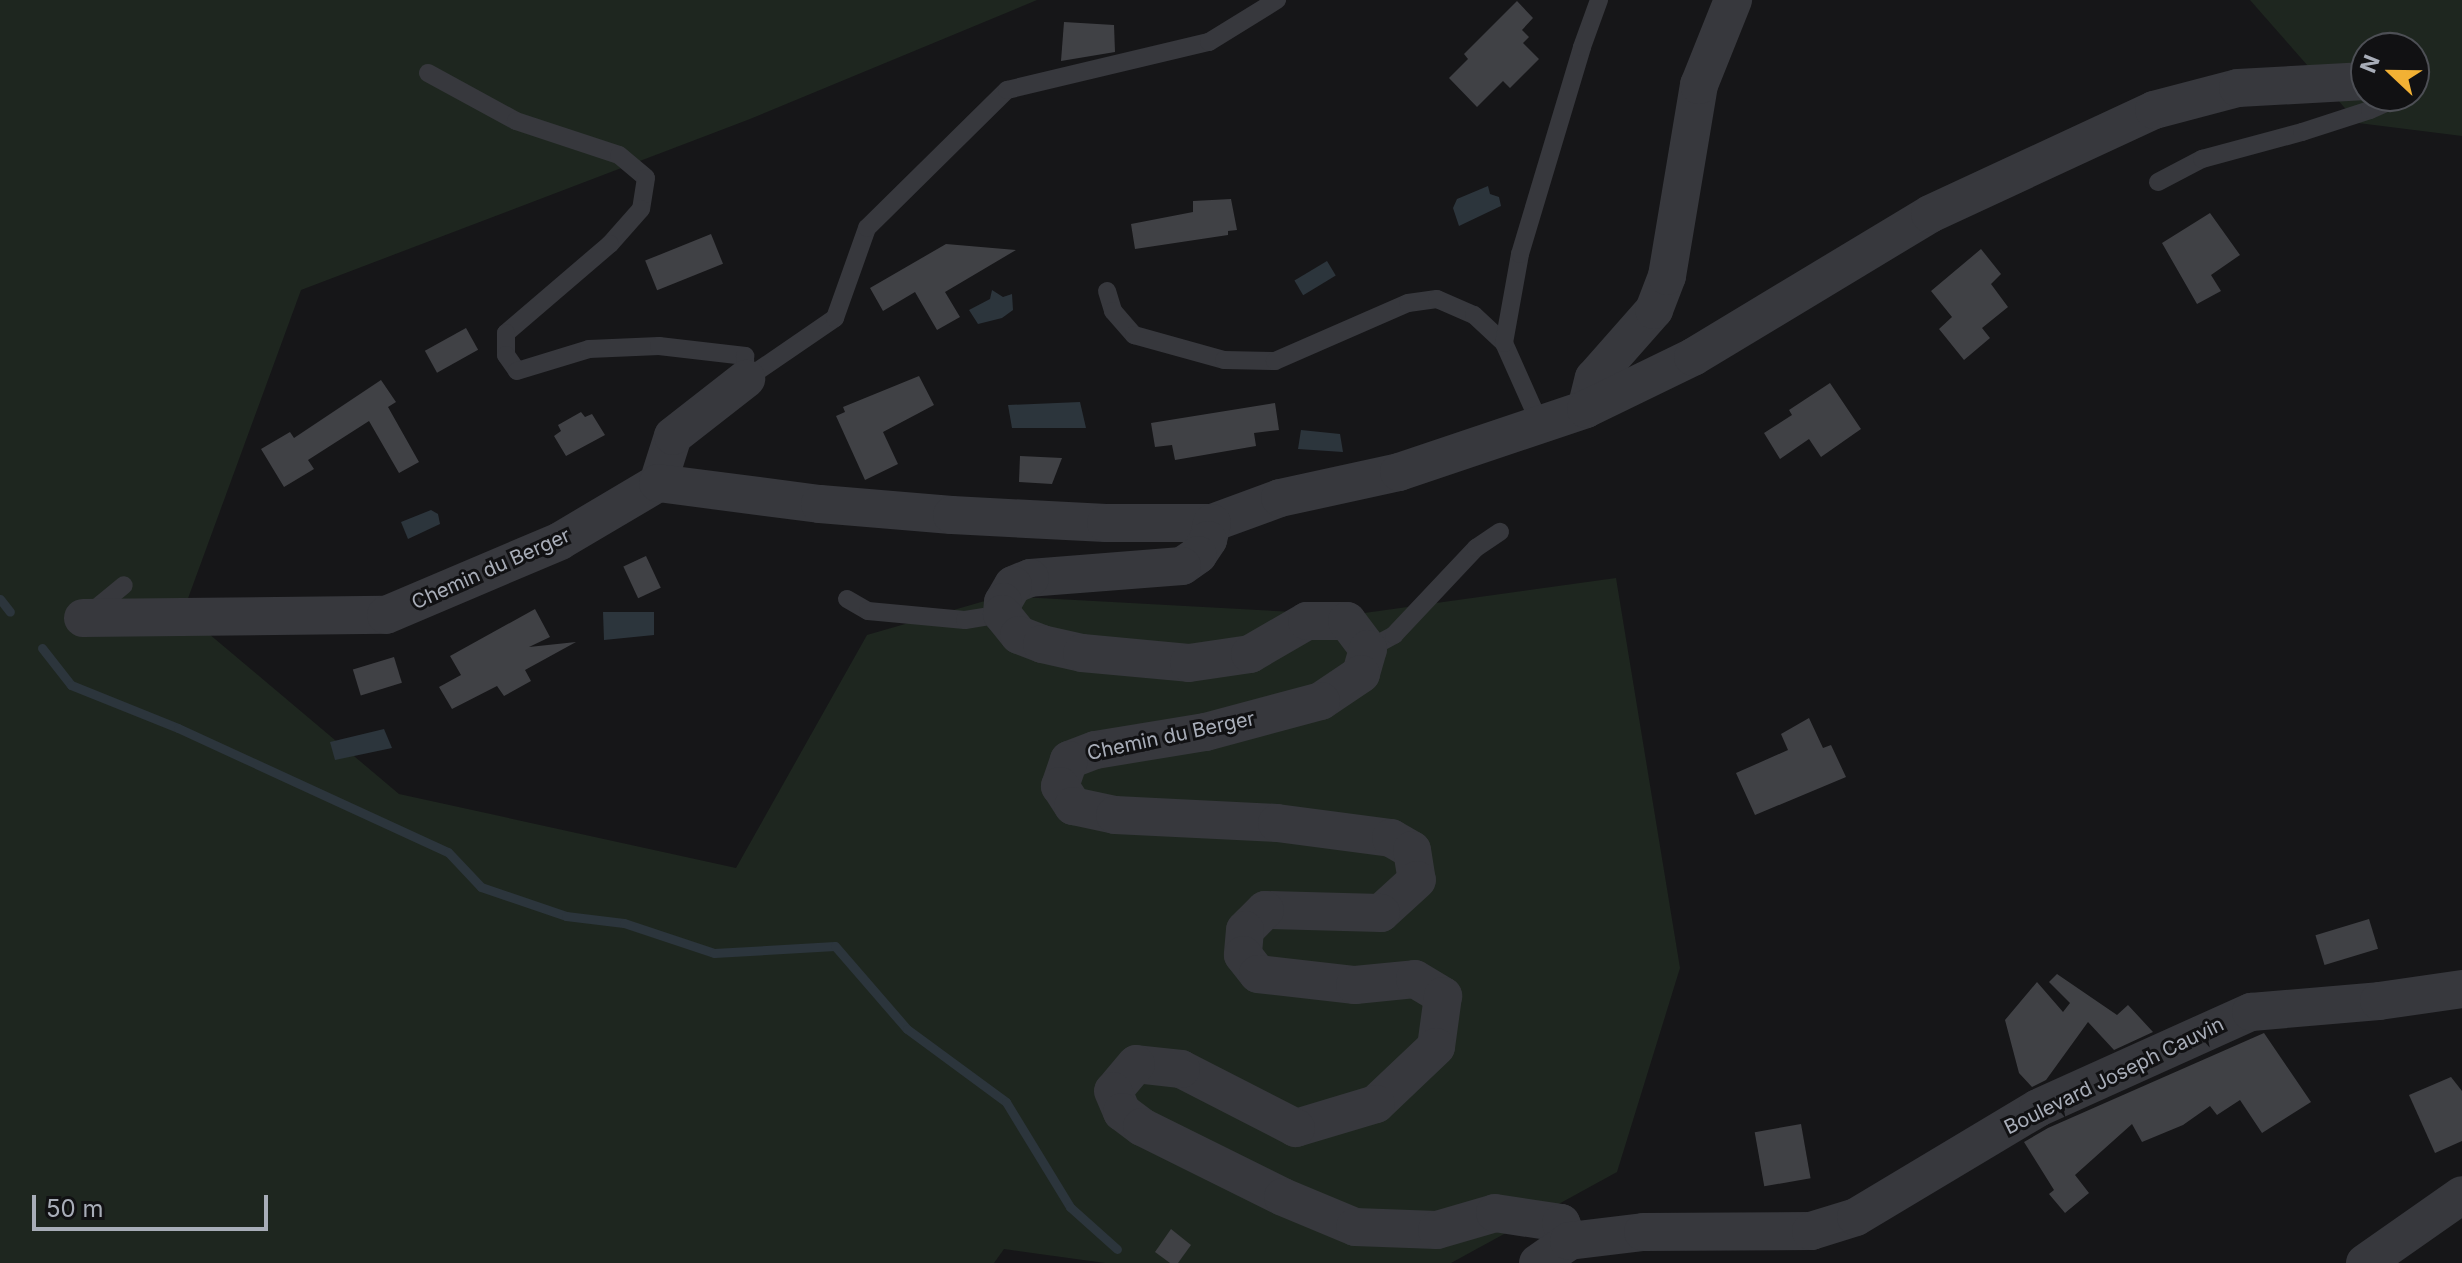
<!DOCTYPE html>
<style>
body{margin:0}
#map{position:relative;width:2462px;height:1263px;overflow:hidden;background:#161618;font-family:Inter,sans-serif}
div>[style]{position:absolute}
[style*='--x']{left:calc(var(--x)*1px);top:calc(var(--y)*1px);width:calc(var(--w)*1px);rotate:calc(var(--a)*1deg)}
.green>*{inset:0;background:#1e261f}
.water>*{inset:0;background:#2c353c;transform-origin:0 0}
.stream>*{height:9px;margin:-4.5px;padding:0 4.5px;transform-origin:4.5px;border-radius:4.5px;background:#2c353c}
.building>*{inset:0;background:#404145;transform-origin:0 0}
.lane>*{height:18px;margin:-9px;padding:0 9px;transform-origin:9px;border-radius:9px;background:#37383d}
.street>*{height:38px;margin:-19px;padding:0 19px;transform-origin:19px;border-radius:19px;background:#37383d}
span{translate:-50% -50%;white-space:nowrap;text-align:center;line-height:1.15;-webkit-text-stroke:6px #111113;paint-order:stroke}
.street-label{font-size:20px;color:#a8adb8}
.north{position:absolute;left:2350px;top:32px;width:80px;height:80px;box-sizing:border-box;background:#111113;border:2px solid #4d4f55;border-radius:50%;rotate:292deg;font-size:22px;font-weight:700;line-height:32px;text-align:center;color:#a8adb8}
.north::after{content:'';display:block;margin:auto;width:28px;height:36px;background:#f2b134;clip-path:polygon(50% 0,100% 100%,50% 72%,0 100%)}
.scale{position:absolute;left:32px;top:1195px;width:236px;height:36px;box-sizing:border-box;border:4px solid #a8adb8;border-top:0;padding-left:10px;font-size:24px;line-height:28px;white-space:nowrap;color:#a8adb8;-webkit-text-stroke:6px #111113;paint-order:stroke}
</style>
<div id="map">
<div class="green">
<i style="clip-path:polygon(0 0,1037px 0,750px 119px,301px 290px,183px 612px,399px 794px,736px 868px,867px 635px,1002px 596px,1350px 615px,1616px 578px,1680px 968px,1617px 1172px,1451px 1263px,1105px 1263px,1004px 1249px,994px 1263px,0 1263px)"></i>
<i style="clip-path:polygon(evenodd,2250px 0,2462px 0,2462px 136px,2358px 123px,2250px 0,2366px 48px,2414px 48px,2414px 96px,2366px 96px,2366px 48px)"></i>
</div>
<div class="water">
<i style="clip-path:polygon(1488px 186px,1490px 194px,1499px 197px,1501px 206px,1459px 226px,1453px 208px,1457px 199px)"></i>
<i style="left:1327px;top:261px;width:17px;height:38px;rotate:59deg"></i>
<i style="clip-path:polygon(992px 290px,1003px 297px,1012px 294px,1013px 310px,1002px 318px,978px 324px,969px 310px,990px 299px)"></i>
<i style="clip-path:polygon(1080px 402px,1086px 428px,1012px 428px,1008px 405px)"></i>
<i style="clip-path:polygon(1301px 430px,1340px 434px,1343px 452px,1298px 449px)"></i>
<i style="clip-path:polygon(431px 510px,438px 514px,440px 524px,408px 539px,401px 522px)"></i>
<i style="clip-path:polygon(603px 612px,654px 612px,654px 635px,604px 640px)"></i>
<i style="clip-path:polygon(384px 729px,392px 748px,335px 760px,330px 742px)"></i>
</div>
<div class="stream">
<i style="--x:0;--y:599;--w:16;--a:52"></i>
<i style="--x:42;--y:648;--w:47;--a:51.9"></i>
<i style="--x:71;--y:685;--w:115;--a:21.9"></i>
<i style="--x:178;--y:728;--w:297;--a:24.7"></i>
<i style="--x:448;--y:852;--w:48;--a:46.7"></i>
<i style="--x:481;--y:887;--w:90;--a:18.8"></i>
<i style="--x:566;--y:916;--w:58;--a:6.9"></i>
<i style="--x:624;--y:923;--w:95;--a:18.4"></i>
<i style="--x:714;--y:953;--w:121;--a:-3.3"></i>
<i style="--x:835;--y:946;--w:110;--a:49.1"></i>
<i style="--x:907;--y:1029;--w:123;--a:36.4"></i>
<i style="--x:1006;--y:1102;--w:123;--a:58.6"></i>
<i style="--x:1070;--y:1207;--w:63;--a:41.8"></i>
</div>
<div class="building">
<i style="clip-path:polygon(1517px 1px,1533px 18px,1522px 30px,1529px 37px,1523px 43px,1539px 59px,1510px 88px,1503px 81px,1477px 107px,1449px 78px,1468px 59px,1464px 54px)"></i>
<i style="clip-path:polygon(1064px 22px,1114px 25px,1115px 52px,1061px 61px)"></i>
<i style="clip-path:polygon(1231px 199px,1237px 230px,1228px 231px,1228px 235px,1135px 249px,1131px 224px,1193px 212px,1193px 201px)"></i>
<i style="clip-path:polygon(2210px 213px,2240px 255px,2211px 275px,2221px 291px,2197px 304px,2162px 243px)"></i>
<i style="left:711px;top:234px;width:32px;height:71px;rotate:68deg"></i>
<i style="clip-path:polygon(946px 244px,1016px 250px,945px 292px,960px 317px,937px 330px,915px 292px,883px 311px,870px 288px)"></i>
<i style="clip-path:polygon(1981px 249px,2001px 274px,1991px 284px,2008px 307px,1982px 328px,1990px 338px,1964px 360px,1939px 329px,1952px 317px,1931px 291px)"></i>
<i style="left:466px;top:328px;width:25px;height:47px;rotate:61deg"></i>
<i style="clip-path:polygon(919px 376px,934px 405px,883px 432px,898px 464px,865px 480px,836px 416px,845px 412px,843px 407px)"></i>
<i style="clip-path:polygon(381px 380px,396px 402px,388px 407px,419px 462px,399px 473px,369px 421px,308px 460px,314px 469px,284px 487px,261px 449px,290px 432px,294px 438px)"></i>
<i style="clip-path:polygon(1830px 383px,1861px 429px,1821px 457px,1809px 439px,1780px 459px,1764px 433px,1792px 415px,1789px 410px)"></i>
<i style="clip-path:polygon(1275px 403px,1279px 430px,1254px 433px,1256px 446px,1175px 460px,1172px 445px,1155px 447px,1151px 423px)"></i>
<i style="clip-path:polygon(581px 412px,585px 417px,592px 414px,605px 435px,566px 456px,554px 436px,561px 431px,558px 425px)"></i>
<i style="clip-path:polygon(1020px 456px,1062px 458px,1052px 484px,1019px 482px)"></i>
<i style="left:646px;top:556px;width:35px;height:25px;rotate:65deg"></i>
<i style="clip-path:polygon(535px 609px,550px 637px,529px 647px,576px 642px,525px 670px,531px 681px,504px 696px,497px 686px,452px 709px,439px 687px,461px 675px,450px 656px)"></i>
<i style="left:394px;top:657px;width:27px;height:43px;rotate:73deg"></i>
<i style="clip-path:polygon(1809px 718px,1823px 748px,1831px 745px,1846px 777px,1755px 815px,1736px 773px,1788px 750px,1781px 734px)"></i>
<i style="left:2369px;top:919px;width:31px;height:56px;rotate:73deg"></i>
<i style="clip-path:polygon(2057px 974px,2117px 1015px,2128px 1005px,2153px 1032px,2114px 1050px,2088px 1022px,2046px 1080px,2032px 1087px,2019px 1073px,2005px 1020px,2037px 982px,2063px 1012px,2070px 1003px,2049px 982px)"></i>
<i style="clip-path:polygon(2264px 1033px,2311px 1102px,2262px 1133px,2240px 1100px,2217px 1115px,2210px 1106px,2183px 1125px,2142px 1142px,2132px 1124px,2075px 1175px,2089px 1193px,2065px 1213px,2049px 1194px,2054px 1190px,2024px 1142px,2048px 1128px)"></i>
<i style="clip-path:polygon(2451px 1077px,2462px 1091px,2462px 1141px,2435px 1153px,2409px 1095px)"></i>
<i style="left:1801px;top:1124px;width:55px;height:47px;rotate:80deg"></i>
<i style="clip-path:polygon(1171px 1229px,1191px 1245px,1178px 1263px,1170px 1263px,1155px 1252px)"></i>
</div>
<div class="lane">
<i style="--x:428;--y:73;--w:100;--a:28.6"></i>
<i style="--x:516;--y:121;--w:108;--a:18.3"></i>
<i style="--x:619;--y:155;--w:35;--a:40"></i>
<i style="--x:646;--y:178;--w:31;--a:99"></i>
<i style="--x:641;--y:209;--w:47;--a:131.5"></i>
<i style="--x:610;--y:244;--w:137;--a:139.4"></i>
<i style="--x:506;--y:333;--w:22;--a:90"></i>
<i style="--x:506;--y:355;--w:19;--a:55"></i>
<i style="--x:517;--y:371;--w:75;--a:-17"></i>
<i style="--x:589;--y:349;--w:70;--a:-2.5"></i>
<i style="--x:659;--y:346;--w:87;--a:6.6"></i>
<i style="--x:745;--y:356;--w:23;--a:88"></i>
<i style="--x:2158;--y:182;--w:50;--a:-27.6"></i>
<i style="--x:2202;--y:159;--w:104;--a:-15.1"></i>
<i style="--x:2302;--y:132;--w:71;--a:-17.9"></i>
<i style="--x:2370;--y:110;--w:24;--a:-24"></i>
<i style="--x:2392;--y:100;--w:4;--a:-76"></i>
<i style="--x:1107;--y:291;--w:21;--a:73"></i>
<i style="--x:1113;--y:311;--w:32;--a:49"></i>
<i style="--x:1134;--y:335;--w:93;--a:15.5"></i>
<i style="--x:1224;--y:360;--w:51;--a:1.1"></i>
<i style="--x:1275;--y:361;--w:145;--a:-23.6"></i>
<i style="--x:1408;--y:303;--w:29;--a:-8"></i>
<i style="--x:1437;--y:299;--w:40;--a:23.4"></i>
<i style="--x:1474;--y:315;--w:41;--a:43"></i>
<i style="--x:1504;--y:343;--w:91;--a:66"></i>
<i style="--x:1504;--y:343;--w:90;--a:-79.8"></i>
<i style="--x:1520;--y:254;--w:216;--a:-73.3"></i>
<i style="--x:1582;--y:47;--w:50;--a:-70.1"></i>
<i style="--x:746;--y:379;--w:108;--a:-34.4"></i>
<i style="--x:835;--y:318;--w:96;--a:-70.4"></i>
<i style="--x:867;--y:228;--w:197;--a:-44.6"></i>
<i style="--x:1007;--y:90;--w:208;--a:-13.4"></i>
<i style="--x:1209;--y:42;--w:80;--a:-31.7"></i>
<i style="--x:847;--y:599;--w:24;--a:30"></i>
<i style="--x:868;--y:611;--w:97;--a:5.3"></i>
<i style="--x:965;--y:620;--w:37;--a:-9"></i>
<i style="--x:89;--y:614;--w:45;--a:-39.6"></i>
<i style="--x:1368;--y:649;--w:30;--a:-28"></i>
<i style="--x:1394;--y:635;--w:120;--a:-46.7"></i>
<i style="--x:1476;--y:548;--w:29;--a:-34"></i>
</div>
<div class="street">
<i style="--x:1586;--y:409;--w:32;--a:-76"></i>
<i style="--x:1594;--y:378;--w:91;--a:-48.6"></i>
<i style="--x:1654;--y:310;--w:36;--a:-69"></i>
<i style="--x:1667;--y:276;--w:194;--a:-80.5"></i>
<i style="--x:1699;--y:85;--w:92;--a:-68.2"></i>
<i style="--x:658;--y:483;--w:49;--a:-72.3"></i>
<i style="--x:673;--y:436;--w:93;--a:-38"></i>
<i style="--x:1212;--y:523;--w:72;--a:-20.2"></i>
<i style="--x:1280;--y:498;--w:122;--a:-12.3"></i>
<i style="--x:1399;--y:472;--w:197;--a:-18.6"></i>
<i style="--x:1586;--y:409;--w:119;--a:-25.9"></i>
<i style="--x:1693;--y:357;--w:277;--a:-31.1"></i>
<i style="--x:1930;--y:214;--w:247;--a:-24.9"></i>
<i style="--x:2154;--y:110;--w:87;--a:-14.7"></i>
<i style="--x:2238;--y:88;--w:128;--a:-3.1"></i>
<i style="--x:83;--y:618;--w:303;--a:-0.6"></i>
<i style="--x:386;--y:615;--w:189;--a:-23"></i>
<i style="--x:560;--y:541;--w:114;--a:-30.6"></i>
<i style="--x:658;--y:483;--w:163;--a:7.4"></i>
<i style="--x:820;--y:504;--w:132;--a:4.8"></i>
<i style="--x:952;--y:515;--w:154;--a:3"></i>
<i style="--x:1106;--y:523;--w:106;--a:0"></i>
<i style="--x:1212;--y:523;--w:17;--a:103"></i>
<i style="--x:1208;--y:540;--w:18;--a:124"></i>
<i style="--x:1198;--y:555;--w:19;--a:145"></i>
<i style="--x:1182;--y:566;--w:152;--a:175.5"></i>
<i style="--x:1030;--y:578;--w:18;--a:158"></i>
<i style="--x:1013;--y:585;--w:20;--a:120"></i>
<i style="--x:1003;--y:602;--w:12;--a:95"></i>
<i style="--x:1002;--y:614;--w:27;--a:51"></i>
<i style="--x:1019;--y:635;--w:25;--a:21"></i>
<i style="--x:1042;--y:644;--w:41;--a:12.7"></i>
<i style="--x:1082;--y:653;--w:107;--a:5.3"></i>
<i style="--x:1189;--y:663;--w:62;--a:-8.4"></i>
<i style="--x:1250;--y:654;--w:66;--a:-30.1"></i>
<i style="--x:1307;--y:621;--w:40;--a:0"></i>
<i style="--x:1347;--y:621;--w:35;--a:53"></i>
<i style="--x:1368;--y:649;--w:26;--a:106"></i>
<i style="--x:1361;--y:674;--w:48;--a:146"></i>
<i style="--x:1321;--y:701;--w:120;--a:165"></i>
<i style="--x:1205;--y:732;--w:111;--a:170.7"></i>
<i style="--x:1095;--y:750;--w:28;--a:159"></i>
<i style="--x:1069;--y:760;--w:28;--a:109"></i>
<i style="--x:1060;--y:786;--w:24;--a:57"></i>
<i style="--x:1073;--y:806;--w:43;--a:12.1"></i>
<i style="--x:1115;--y:815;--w:162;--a:2.8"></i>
<i style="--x:1277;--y:823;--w:115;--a:7.5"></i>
<i style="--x:1391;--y:838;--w:24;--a:30"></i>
<i style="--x:1412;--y:850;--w:30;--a:81"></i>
<i style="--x:1417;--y:880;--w:49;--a:137.5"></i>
<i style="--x:1381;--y:913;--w:116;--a:-178.5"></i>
<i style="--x:1265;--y:910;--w:28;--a:135"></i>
<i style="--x:1245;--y:930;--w:25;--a:95"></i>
<i style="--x:1243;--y:955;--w:24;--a:52"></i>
<i style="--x:1258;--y:974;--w:98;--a:6.5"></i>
<i style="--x:1355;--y:985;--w:60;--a:-5.7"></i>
<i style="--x:1415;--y:979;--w:33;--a:31"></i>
<i style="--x:1443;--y:996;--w:51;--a:97.8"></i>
<i style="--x:1436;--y:1047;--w:83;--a:136.5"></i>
<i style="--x:1376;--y:1104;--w:84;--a:163.3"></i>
<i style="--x:1296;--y:1128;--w:129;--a:-152.8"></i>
<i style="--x:1181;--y:1069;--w:45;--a:-173.7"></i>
<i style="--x:1136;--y:1064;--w:35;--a:130"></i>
<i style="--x:1113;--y:1091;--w:23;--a:67"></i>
<i style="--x:1122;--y:1112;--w:25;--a:37"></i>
<i style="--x:1142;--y:1127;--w:157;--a:26.4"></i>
<i style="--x:1283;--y:1197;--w:78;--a:22.6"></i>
<i style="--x:1355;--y:1227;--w:82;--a:2.1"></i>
<i style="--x:1437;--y:1230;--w:60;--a:-16.3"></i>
<i style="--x:1495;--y:1213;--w:67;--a:8.6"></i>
<i style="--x:1561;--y:1223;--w:20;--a:66"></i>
<i style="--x:1538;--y:1263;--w:38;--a:-35"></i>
<i style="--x:1569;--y:1241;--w:75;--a:-6.9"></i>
<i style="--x:1643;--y:1232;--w:168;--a:-0.3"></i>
<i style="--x:1811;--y:1231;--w:47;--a:-17.3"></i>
<i style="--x:1856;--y:1217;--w:212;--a:-30.9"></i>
<i style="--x:2038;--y:1108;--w:234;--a:-24.3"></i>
<i style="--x:2251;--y:1012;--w:128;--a:-4.9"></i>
<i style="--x:2379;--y:1001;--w:84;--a:-8.2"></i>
<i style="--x:2365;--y:1263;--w:118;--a:-35"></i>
</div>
<div class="street-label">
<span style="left:491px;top:569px;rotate:-24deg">Chemin du Berger</span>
<span style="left:1171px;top:736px;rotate:-12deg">Chemin du Berger</span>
<span style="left:2114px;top:1076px;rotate:-26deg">Boulevard Joseph Cauvin</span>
</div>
<div class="north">N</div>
<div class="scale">50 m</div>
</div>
